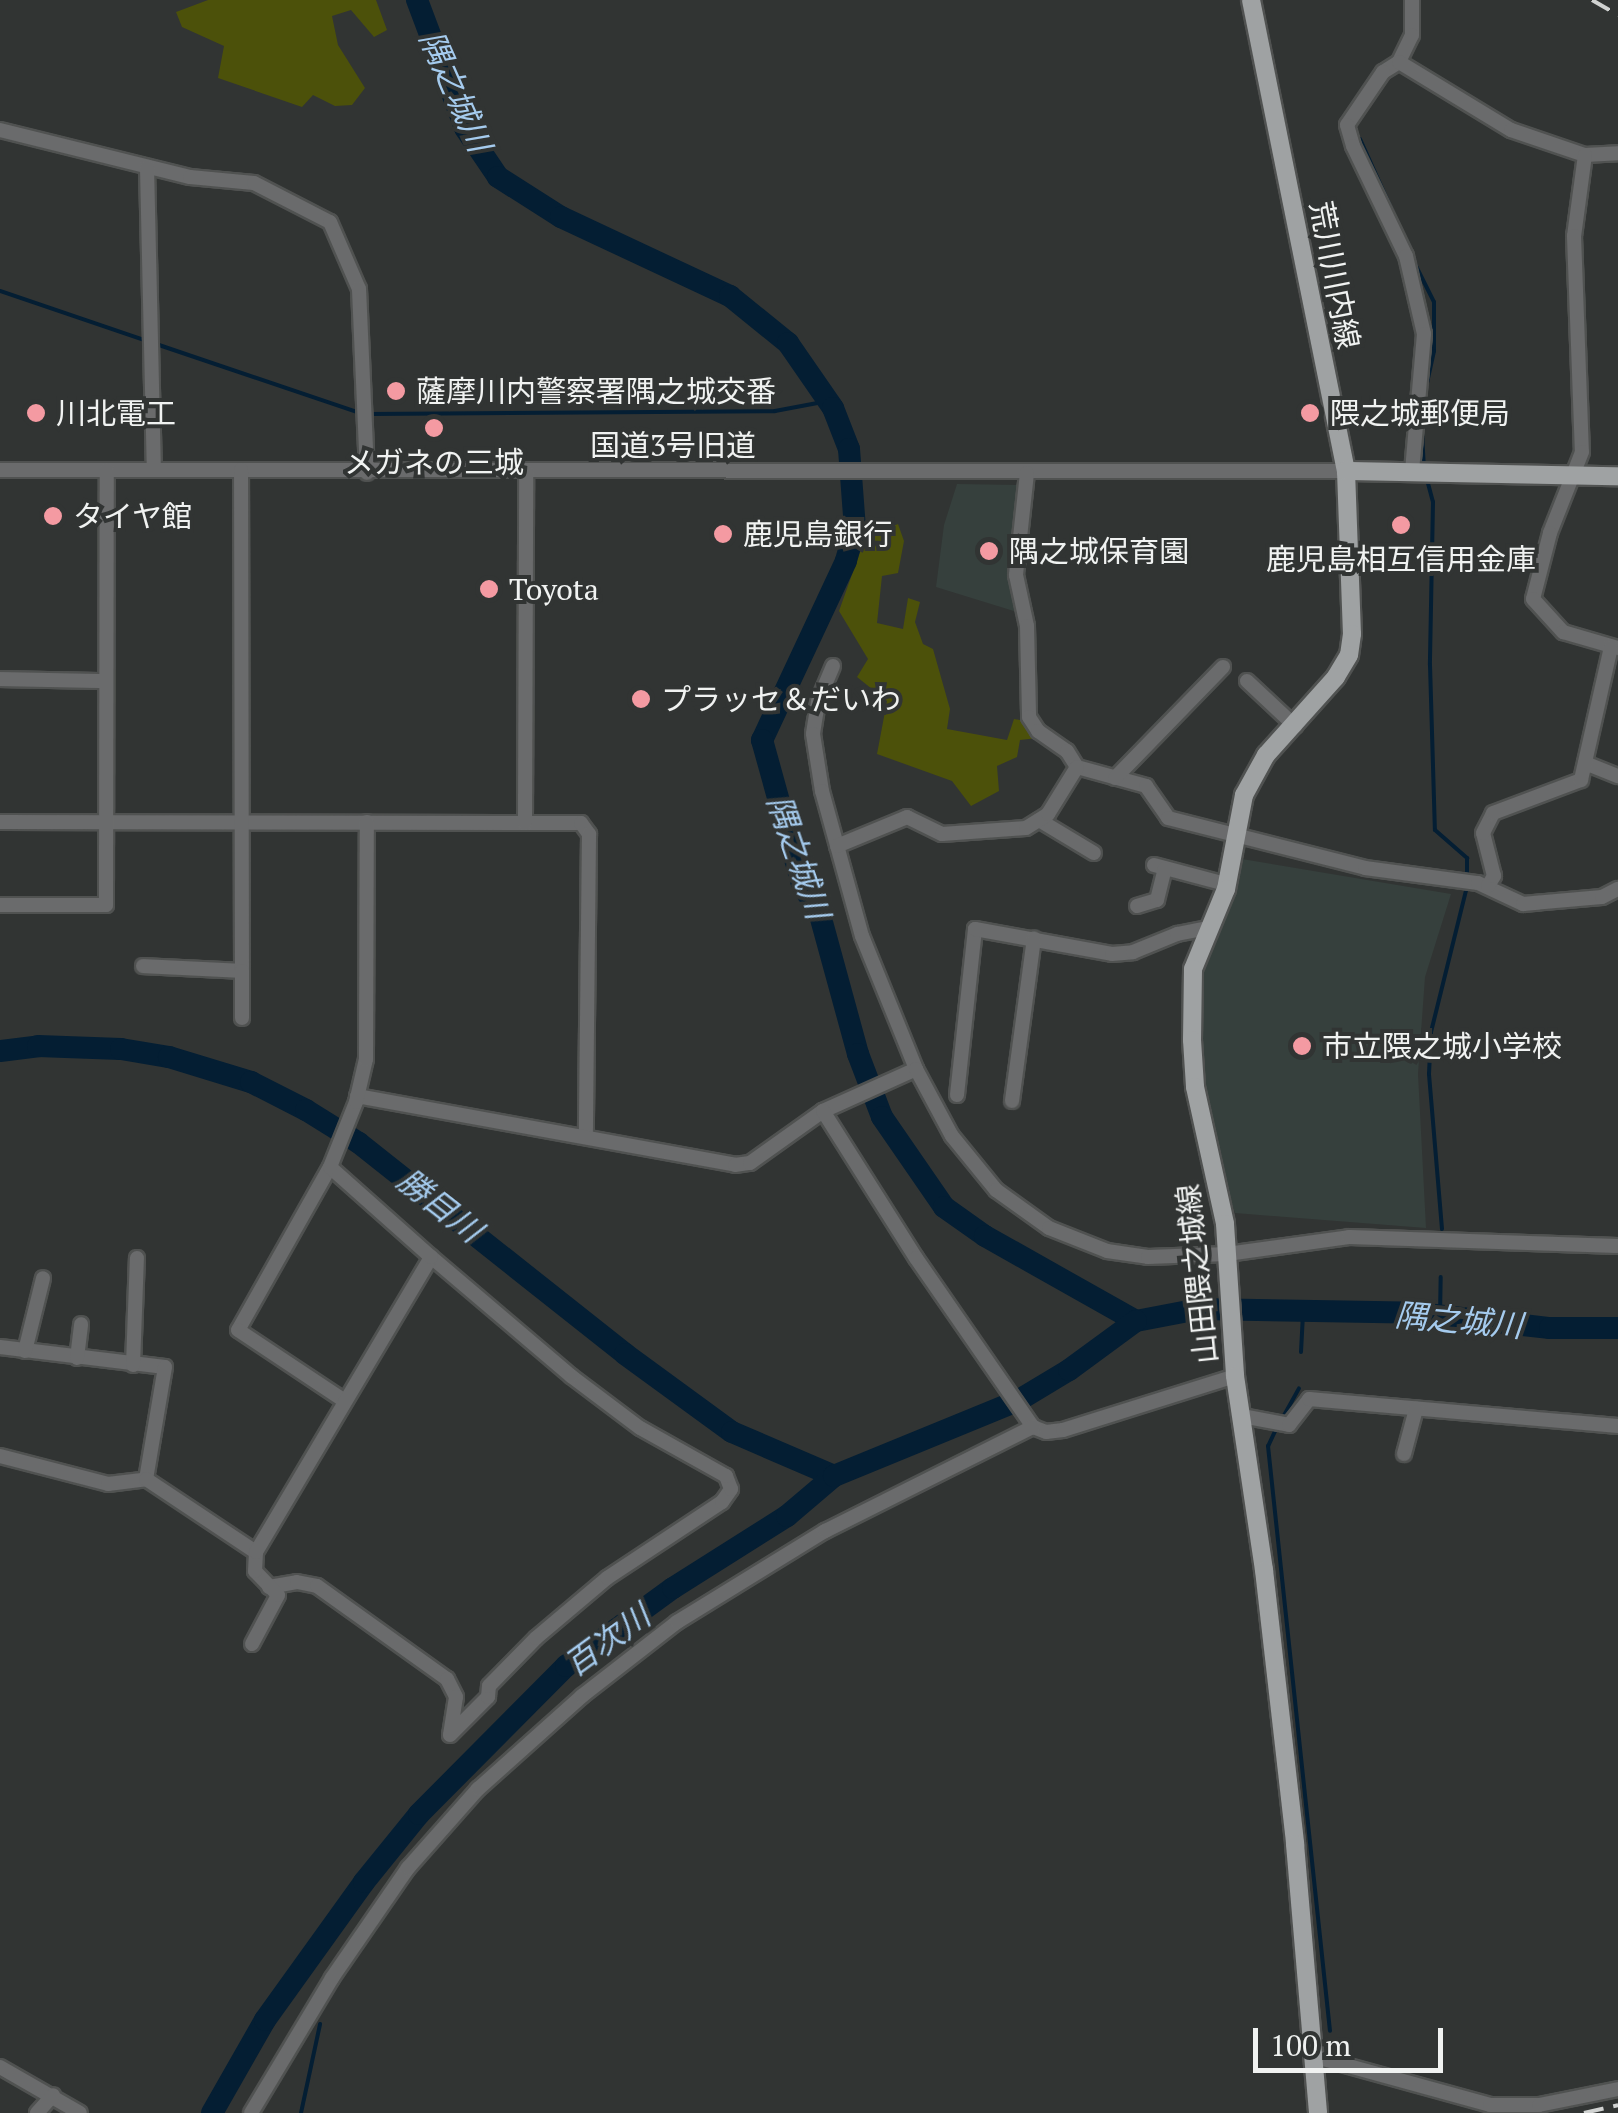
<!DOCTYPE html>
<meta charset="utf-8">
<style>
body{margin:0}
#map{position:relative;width:1618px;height:2113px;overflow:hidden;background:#313433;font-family:"PT Serif","Noto Sans JP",serif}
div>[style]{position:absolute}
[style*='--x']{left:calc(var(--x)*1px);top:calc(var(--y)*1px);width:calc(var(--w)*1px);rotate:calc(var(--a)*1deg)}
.built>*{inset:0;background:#36403d}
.green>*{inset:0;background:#4c510a}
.stream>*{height:4px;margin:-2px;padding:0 2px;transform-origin:2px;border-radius:2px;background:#041e33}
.river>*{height:22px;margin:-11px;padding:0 11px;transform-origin:11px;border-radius:11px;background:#041e33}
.roads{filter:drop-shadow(2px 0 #505251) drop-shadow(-2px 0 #505251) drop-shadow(0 2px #505251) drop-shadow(0 -2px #505251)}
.minor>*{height:14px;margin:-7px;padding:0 7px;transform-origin:7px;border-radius:7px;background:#6a6b6c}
.major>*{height:18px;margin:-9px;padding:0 9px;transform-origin:9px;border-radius:9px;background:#9fa2a3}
.rail>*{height:4px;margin-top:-2px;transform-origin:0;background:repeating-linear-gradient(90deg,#d0d2d1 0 20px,transparent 0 30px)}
.dots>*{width:28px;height:28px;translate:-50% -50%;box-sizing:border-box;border:5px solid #313433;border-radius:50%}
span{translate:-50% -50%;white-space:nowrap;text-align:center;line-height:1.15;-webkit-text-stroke:8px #313433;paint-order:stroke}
.street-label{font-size:30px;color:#f0f2f1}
.poi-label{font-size:30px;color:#f0f2f1}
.left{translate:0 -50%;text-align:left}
.water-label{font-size:32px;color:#a5cbee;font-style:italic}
.scale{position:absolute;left:1253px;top:2028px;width:190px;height:45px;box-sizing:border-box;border:5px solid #f0f2f1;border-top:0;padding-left:12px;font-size:30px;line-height:35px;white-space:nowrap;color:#f0f2f1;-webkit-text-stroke:8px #313433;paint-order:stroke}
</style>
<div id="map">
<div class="built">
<i style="clip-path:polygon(957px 484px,1021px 485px,1010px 576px,1017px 612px,936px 587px,944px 525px)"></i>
<i style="clip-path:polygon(1236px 858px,1451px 894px,1425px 977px,1418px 1074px,1426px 1228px,1235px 1213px,1211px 1139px,1200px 1044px,1202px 978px)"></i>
</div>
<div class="green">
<i style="clip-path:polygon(208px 0,376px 0,387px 30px,374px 37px,351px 10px,332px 16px,338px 45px,365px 88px,352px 105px,335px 106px,313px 95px,302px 107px,218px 78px,224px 46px,182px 27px,176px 12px)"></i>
<i style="clip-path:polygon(898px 524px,904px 541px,898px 573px,882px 576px,877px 623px,903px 629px,908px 598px,920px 602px,915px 622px,923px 644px,933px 649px,950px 709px,947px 729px,1007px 740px,1014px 719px,1025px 721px,1038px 738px,1020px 740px,1017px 757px,997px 766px,999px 791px,971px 806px,952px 781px,877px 754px,887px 701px,857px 677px,868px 659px,839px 611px,865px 538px)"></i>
</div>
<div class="stream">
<i style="--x:1360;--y:139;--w:85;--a:65.8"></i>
<i style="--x:1412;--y:258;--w:49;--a:63.4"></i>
<i style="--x:1434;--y:302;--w:49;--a:90"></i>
<i style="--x:1434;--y:351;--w:42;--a:102.4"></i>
<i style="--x:0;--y:291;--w:155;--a:18.8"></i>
<i style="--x:156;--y:344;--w:215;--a:18.7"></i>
<i style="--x:370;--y:414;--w:405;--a:-0.4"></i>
<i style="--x:775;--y:411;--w:54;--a:-10.7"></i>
<i style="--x:1422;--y:432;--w:35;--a:87"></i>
<i style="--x:1426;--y:476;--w:27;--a:75"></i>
<i style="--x:1433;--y:502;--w:163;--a:91.1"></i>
<i style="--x:1430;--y:665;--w:165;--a:88.3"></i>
<i style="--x:1435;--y:830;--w:43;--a:41.2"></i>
<i style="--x:1467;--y:858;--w:18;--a:90"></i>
<i style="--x:1442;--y:1229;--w:156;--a:-94.8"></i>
<i style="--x:1429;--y:1074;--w:42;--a:-87.3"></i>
<i style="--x:1431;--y:1032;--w:150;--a:-76.1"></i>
<i style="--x:1440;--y:1316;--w:39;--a:-89"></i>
<i style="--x:1301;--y:1352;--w:39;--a:-87"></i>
<i style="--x:1282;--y:1419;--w:35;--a:-61"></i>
<i style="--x:1277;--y:1427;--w:21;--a:115"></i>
<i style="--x:1268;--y:1446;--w:588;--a:83.95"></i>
<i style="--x:301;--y:2113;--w:91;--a:-77.9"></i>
</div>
<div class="river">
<i style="--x:417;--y:0;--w:137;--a:69.4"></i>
<i style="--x:465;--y:128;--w:59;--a:56"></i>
<i style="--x:498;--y:177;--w:75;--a:32.4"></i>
<i style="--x:561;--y:217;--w:187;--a:25.1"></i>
<i style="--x:730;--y:296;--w:75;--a:39"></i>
<i style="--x:788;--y:343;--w:79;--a:55.3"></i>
<i style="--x:833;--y:408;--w:44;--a:68.7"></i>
<i style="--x:849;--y:449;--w:80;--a:85.7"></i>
<i style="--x:855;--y:529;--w:33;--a:106"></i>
<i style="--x:846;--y:561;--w:198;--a:115.1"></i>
<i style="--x:762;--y:740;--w:149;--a:74.5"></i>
<i style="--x:802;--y:884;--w:36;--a:60"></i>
<i style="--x:820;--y:915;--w:144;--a:74.7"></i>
<i style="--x:858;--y:1054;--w:67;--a:69.1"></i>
<i style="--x:882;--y:1117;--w:109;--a:55.4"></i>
<i style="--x:944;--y:1207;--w:50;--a:35.3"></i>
<i style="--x:985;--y:1236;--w:173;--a:29.4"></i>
<i style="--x:1136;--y:1321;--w:64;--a:-10.8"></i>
<i style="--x:1199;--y:1309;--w:219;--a:1"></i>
<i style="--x:1418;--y:1313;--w:133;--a:6.5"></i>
<i style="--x:1550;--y:1328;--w:68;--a:0"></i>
<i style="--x:0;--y:1051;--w:38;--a:-7"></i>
<i style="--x:38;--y:1046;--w:83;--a:2.1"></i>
<i style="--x:121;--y:1049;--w:49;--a:9.5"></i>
<i style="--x:169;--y:1057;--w:86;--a:17"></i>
<i style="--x:251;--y:1082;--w:62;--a:27"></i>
<i style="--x:306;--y:1110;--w:62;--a:31.9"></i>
<i style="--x:359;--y:1143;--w:340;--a:38.4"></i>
<i style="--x:625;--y:1354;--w:132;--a:36.1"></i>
<i style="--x:732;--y:1432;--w:111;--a:23.3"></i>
<i style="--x:212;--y:2113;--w:107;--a:-60.3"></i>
<i style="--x:265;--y:2020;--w:170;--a:-54.3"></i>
<i style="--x:364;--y:1882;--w:87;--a:-51"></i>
<i style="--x:419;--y:1814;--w:209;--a:-45.2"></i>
<i style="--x:566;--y:1666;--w:132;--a:-36.1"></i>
<i style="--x:673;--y:1588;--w:135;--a:-32.3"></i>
<i style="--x:787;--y:1516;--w:62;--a:-40.4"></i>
<i style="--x:834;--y:1476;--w:200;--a:-22.3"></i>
<i style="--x:1019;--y:1400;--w:58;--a:-31"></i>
<i style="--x:1069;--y:1370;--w:83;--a:-36.2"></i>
</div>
<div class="roads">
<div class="minor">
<i style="--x:1412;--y:0;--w:35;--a:90"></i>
<i style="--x:1412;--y:35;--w:30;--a:116"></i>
<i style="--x:1399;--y:62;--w:19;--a:148"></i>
<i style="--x:1383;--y:72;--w:64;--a:124.2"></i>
<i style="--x:1347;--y:125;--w:22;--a:74"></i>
<i style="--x:1353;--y:146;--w:122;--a:64.3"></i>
<i style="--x:1406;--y:256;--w:80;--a:77"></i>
<i style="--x:1424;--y:334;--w:139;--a:95"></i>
<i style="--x:1399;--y:62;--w:131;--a:31.3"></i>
<i style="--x:1511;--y:130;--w:78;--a:18.7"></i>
<i style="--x:1585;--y:155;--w:33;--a:-3"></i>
<i style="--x:0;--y:130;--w:196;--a:13.9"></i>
<i style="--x:190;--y:177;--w:64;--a:5.4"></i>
<i style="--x:254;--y:183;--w:85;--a:27.2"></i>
<i style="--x:330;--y:222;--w:73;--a:66.6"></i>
<i style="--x:359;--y:289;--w:184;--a:87.5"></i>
<i style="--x:1585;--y:155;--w:82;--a:97.7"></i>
<i style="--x:1574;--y:236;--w:216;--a:87.9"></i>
<i style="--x:1582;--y:452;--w:87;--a:111.6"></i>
<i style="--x:1550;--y:533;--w:68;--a:104.4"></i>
<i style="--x:1533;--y:599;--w:45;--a:47.7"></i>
<i style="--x:1563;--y:632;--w:57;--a:16.2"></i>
<i style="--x:147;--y:167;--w:303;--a:88.7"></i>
<i style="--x:0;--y:470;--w:1346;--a:0.04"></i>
<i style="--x:1027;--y:473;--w:103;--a:96.2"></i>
<i style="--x:1016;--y:575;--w:52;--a:77.8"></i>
<i style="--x:1027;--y:626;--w:91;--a:88.7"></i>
<i style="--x:1029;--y:717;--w:17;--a:57"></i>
<i style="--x:1038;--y:731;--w:35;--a:35"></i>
<i style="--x:1067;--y:751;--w:19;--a:58"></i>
<i style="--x:1077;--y:767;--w:72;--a:15.4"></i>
<i style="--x:1146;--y:786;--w:39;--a:55"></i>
<i style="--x:1168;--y:818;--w:203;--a:14.2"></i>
<i style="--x:1365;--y:868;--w:114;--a:7.6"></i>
<i style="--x:1478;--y:883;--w:50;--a:25"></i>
<i style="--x:1523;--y:904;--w:79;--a:-5.1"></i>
<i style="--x:1602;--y:897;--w:18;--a:-27"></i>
<i style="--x:833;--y:666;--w:39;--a:113"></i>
<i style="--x:818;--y:702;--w:32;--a:99"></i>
<i style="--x:813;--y:734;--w:58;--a:81"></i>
<i style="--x:822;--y:791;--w:150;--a:74.6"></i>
<i style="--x:862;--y:936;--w:144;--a:67.9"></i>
<i style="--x:0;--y:679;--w:104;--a:1.1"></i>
<i style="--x:1247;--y:681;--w:66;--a:43.2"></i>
<i style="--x:1585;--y:763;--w:35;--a:22"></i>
<i style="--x:1115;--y:778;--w:155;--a:-45.8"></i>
<i style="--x:1039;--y:820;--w:64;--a:31"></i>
<i style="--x:0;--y:822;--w:581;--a:0.1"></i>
<i style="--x:581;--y:823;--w:14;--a:54"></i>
<i style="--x:589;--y:834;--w:303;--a:90.6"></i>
<i style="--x:525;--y:823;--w:351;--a:-89.8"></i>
<i style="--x:837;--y:846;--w:76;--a:-22.5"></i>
<i style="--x:907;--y:817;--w:39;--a:26"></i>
<i style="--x:942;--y:834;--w:84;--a:-4.1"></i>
<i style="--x:1026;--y:828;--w:26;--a:-32"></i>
<i style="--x:1048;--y:814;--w:55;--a:-58.3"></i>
<i style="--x:1154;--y:865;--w:74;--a:14.8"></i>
<i style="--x:1488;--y:886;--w:12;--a:-59"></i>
<i style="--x:1494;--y:876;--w:44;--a:-104.3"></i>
<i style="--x:1483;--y:833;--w:22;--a:-63"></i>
<i style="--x:1493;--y:813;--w:94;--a:-20.6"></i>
<i style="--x:1581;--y:780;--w:136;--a:-77.3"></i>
<i style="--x:0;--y:905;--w:106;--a:0"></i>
<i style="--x:106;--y:905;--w:435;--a:-89.9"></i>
<i style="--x:1137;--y:906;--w:21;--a:-17"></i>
<i style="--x:1157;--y:900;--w:32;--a:-76"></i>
<i style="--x:143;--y:966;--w:99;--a:2.9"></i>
<i style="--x:242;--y:971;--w:501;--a:-90.11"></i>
<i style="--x:242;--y:1018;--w:47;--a:-90"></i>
<i style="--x:957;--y:1095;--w:167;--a:-83.8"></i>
<i style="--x:975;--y:929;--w:139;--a:10.3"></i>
<i style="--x:1112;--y:954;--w:21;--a:-5"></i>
<i style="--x:1133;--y:952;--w:48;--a:-22.2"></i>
<i style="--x:1177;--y:934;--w:32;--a:-11"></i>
<i style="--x:357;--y:1096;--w:384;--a:10.3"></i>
<i style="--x:735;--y:1165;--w:15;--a:-8"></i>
<i style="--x:750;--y:1163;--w:90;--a:-35.5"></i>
<i style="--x:823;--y:1111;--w:102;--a:-24.3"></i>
<i style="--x:916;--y:1069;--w:76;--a:61.8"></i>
<i style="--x:952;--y:1136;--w:70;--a:50.8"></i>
<i style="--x:996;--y:1190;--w:65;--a:35.6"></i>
<i style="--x:1049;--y:1228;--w:62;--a:21.6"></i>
<i style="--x:1107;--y:1251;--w:41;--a:8.3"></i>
<i style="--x:1148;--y:1257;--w:79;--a:-2.2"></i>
<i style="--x:1227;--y:1254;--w:123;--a:-7.9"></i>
<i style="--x:1349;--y:1237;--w:269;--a:1.9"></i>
<i style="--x:1012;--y:1101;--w:164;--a:-82.3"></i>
<i style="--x:823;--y:1111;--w:174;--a:57.7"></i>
<i style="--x:916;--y:1258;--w:206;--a:55.3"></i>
<i style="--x:1033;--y:1427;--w:14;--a:21"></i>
<i style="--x:1046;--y:1432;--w:17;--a:-7"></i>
<i style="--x:1063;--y:1430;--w:180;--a:-17.4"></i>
<i style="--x:330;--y:1167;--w:187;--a:119.4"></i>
<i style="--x:238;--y:1330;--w:128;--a:33.6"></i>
<i style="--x:0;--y:1347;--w:166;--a:6.9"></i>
<i style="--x:165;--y:1367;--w:114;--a:99.6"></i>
<i style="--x:25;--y:1351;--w:75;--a:-76.1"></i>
<i style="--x:77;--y:1358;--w:34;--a:-83"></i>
<i style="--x:133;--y:1365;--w:107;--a:-87.9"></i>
<i style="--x:1242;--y:1416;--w:48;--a:10.8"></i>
<i style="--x:1289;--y:1425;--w:33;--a:-52"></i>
<i style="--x:1309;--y:1399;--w:310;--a:5"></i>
<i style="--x:1404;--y:1454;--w:47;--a:-75.1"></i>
<i style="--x:0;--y:1456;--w:112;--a:14.5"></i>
<i style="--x:108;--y:1484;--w:38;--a:-7"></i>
<i style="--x:146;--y:1479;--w:132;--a:33.6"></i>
<i style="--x:269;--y:1587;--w:28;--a:-10"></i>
<i style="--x:297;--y:1582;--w:20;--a:11"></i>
<i style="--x:317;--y:1586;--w:160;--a:35.6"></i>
<i style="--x:447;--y:1679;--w:20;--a:63"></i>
<i style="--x:456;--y:1697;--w:38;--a:99"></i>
<i style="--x:450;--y:1735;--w:54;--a:-45"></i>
<i style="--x:488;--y:1697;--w:11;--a:-85"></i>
<i style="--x:489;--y:1686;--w:67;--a:-45.6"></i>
<i style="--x:536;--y:1638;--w:93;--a:-40.2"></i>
<i style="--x:607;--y:1578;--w:138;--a:-33.5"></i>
<i style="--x:722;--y:1502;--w:16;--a:-55"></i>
<i style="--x:731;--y:1489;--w:14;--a:-111"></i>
<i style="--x:726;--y:1476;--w:98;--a:-150.8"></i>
<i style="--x:640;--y:1428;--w:86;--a:-143"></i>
<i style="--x:571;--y:1376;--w:184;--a:-139.6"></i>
<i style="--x:252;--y:1644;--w:55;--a:-62"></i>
<i style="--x:278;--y:1595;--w:33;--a:-134"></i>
<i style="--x:255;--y:1571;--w:19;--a:-87"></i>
<i style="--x:256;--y:1552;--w:343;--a:-59.3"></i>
<i style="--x:431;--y:1257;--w:135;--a:-138.3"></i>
<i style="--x:330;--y:1167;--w:70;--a:-68.2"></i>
<i style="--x:356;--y:1102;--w:44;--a:-76.9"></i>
<i style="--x:366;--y:1059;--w:237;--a:-89.8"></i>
<i style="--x:1316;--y:2057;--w:180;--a:15.4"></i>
<i style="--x:1490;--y:2105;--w:49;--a:0"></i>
<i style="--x:1539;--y:2105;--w:81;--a:-11.4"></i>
<i style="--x:0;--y:2067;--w:92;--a:29.9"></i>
<i style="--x:37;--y:2113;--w:24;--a:-48"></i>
<i style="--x:251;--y:2113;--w:157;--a:-59"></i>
<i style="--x:332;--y:1978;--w:134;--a:-55.4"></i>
<i style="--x:408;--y:1868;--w:106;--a:-48.5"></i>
<i style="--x:478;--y:1789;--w:140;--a:-41.8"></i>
<i style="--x:582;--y:1696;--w:120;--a:-37.9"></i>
<i style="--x:677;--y:1622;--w:174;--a:-31.6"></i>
<i style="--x:825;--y:1531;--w:233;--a:-26.6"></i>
</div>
<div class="major">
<i style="--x:1251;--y:0;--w:480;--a:78.6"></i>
<i style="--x:1346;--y:471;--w:163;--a:87.9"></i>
<i style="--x:1352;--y:634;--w:21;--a:98"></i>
<i style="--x:1349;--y:655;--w:26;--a:121"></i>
<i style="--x:1336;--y:677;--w:105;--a:131.9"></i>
<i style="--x:1266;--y:755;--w:46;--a:118.8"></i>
<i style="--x:1244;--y:795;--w:96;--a:100.8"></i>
<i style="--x:1226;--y:889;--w:87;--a:112.4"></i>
<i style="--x:1193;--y:969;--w:71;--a:90.8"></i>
<i style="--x:1192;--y:1040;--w:47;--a:86.3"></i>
<i style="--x:1195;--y:1087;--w:140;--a:77.6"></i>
<i style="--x:1225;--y:1224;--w:152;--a:86.2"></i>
<i style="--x:1235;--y:1376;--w:196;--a:81.5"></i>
<i style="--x:1264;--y:1570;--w:276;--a:83.5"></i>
<i style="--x:1295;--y:1844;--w:270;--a:85.1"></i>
<i style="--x:1346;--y:471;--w:272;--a:1.1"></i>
</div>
</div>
<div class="rail">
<i style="--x:1592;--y:0;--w:30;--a:30"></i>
<i style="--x:1584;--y:2113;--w:35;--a:-13"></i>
</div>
<div class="dots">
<i style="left:396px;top:391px;background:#f49aa2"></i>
<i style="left:36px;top:413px;background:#f49aa2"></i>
<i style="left:1310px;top:413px;background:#f49aa2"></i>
<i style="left:434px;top:428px;background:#f49aa2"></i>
<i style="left:53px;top:516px;background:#f49aa2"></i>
<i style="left:1401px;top:525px;background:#f49aa2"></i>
<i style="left:723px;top:534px;background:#f49aa2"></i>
<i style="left:989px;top:551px;background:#f49aa2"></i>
<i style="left:489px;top:589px;background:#f49aa2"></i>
<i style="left:641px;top:699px;background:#f49aa2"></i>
<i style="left:1302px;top:1046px;background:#f49aa2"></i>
</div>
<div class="street-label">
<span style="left:1335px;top:275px;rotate:79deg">荒川川内線</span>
<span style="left:673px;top:445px">国道3号旧道</span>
<span style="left:1197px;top:1274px;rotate:-96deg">山田隈之城線</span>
</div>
<div class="poi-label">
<span class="left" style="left:416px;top:391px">薩摩川内警察署隅之城交番</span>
<span class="left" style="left:56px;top:413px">川北電工</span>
<span class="left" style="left:1330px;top:413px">隈之城郵便局</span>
<span style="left:434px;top:462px">メガネの三城</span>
<span class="left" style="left:73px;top:516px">タイヤ館</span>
<span class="left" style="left:743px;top:534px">鹿児島銀行</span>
<span class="left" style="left:1009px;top:551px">隅之城保育園</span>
<span style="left:1401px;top:559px">鹿児島相互信用金庫</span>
<span class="left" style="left:509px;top:589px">Toyota</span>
<span class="left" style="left:661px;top:699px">プラッセ＆だいわ</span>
<span class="left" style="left:1322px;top:1046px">市立隈之城小学校</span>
</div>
<div class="water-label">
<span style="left:456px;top:91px;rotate:66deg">隅之城川</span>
<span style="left:799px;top:857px;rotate:71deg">隅之城川</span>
<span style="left:440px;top:1205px;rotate:38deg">勝目川</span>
<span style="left:1459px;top:1320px;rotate:5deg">隅之城川</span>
<span style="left:607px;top:1640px;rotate:-36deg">百次川</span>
</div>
<div class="scale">100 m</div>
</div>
